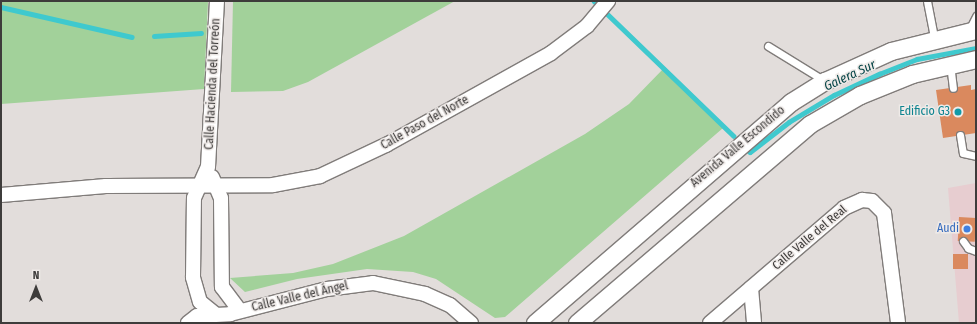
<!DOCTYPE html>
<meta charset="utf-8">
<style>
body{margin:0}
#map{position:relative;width:977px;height:324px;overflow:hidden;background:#e2dddb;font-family:"Fira Sans Condensed",sans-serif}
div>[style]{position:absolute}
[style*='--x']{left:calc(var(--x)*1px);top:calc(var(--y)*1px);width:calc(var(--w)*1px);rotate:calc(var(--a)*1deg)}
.commercial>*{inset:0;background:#e7cdd0}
.green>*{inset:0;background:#a2d19a}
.stream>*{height:4.5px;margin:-2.25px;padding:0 2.25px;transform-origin:2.25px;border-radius:2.25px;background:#3fc9ce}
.building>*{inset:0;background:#da895e;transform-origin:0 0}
.roads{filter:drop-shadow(1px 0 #807c7a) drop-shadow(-1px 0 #807c7a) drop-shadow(0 1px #807c7a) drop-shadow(0 -1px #807c7a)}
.service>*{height:7px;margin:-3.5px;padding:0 3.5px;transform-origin:3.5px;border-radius:3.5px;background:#fff}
.minor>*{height:14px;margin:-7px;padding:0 7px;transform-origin:7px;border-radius:7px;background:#fff}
.tertiary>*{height:17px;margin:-8.5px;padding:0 8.5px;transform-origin:8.5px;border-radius:8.5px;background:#fff}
.dots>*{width:11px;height:11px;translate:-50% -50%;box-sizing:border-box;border:2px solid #efeae8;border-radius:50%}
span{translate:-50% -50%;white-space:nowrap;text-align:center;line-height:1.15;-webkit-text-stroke:3px #efeae8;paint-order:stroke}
.street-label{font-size:12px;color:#3e3c3b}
.culture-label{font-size:12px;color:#0d838f}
.right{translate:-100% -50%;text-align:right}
.shop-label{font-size:12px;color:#366cbe}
.water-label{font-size:13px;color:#034345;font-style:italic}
.frame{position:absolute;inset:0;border:2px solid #3e3c3b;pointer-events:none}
.north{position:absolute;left:16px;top:268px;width:40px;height:40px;-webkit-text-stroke:3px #efeae8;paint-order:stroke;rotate:0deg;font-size:11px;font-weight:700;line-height:16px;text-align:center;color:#3e3c3b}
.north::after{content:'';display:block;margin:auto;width:14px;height:18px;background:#3e3c3b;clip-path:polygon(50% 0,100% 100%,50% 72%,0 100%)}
</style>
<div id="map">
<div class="commercial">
<i style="clip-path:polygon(976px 183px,976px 323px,959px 323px,948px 188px)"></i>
</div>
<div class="green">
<i style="clip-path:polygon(1px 1px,208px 1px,204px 89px,1px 104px)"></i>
<i style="clip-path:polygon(233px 1px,455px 1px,308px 82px,283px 91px,231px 92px)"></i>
<i style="clip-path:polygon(665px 67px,723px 128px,505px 317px,495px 318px,436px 279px,413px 272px,367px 269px,297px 279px,245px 292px,230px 278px,293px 273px,333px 264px,404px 236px,585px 134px,629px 104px)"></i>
</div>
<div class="stream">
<i style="--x:594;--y:1;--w:194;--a:44"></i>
<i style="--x:1;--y:7;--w:134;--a:12.9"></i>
<i style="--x:154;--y:36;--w:47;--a:-3.7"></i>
<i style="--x:747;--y:149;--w:4;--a:45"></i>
<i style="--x:750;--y:152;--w:49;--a:-37.6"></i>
<i style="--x:789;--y:122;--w:52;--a:-31"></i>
<i style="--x:834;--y:95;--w:50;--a:-25"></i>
<i style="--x:879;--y:74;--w:41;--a:-21.5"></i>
<i style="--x:917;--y:59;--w:60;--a:-10.6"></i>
</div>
<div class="building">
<i style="clip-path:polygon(971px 85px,971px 90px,976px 89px,976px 133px,943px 138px,936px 90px)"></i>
<i style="left:959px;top:217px;width:17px;height:24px;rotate:3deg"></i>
<i style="left:953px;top:254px;width:15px;height:15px"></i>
</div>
<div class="roads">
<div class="service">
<i style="--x:927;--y:1;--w:38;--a:79"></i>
<i style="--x:969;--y:30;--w:16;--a:-63"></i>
<i style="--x:768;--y:46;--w:67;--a:31.6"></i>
<i style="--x:950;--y:64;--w:24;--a:83"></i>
<i style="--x:960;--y:135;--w:18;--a:81"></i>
<i style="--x:963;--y:153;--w:13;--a:13"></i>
<i style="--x:963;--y:241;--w:9;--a:54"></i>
<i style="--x:968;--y:248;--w:9;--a:21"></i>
</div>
<div class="minor">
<i style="--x:212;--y:177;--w:23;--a:67"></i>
<i style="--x:221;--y:198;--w:89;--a:89.4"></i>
<i style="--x:222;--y:287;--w:30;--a:53"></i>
<i style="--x:1;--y:195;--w:105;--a:-4.9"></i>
<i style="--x:106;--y:186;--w:167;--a:-0.3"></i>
<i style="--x:273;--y:185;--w:48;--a:-10.8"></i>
<i style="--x:320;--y:176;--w:73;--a:-25.2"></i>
<i style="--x:386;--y:145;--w:189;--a:-29.1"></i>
<i style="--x:551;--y:53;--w:45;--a:-36.9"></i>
<i style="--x:587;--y:26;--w:33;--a:-50"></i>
<i style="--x:751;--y:288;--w:35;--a:85"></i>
<i style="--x:215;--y:314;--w:19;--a:-141"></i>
<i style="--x:200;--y:302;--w:26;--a:-106"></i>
<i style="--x:193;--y:277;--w:79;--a:-89.3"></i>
<i style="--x:194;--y:198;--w:34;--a:-66"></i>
<i style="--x:208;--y:167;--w:166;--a:-86.9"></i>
<i style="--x:188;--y:323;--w:11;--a:-38"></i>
<i style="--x:197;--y:316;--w:33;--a:-3"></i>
<i style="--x:230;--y:314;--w:100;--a:-14.5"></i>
<i style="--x:327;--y:289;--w:46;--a:-7.4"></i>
<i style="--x:373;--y:283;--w:53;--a:11.9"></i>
<i style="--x:425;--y:294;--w:27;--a:24"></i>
<i style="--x:450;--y:305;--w:28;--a:41"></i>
<i style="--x:710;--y:323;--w:177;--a:-40.6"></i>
<i style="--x:844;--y:208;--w:20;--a:-24"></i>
<i style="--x:862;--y:200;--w:10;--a:6"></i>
<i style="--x:872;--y:201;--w:17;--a:45"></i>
<i style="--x:884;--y:213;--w:111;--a:82.7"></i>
</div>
<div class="tertiary">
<i style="--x:535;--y:323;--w:338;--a:-40.8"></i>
<i style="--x:791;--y:102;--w:40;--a:-32"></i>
<i style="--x:825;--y:81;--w:72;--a:-24.4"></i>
<i style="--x:891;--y:51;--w:88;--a:-13.9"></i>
<i style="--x:577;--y:323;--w:306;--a:-40.5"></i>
<i style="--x:810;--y:124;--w:58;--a:-30.1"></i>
<i style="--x:860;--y:95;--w:56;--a:-22"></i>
<i style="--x:912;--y:74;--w:66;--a:-13.2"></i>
</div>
</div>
<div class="dots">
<i style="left:958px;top:112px;background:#0f9aa8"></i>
<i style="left:967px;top:229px;background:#3f7fe0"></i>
</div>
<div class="street-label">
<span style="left:213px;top:84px;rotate:-87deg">Calle Hacienda del Torreón</span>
<span style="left:425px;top:123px;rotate:-29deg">Calle Paso del Norte</span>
<span style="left:738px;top:147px;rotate:-40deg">Avenida Valle Escondido</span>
<span style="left:810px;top:238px;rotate:-40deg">Calle Valle del Real</span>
<span style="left:300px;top:297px;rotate:-13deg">Calle Valle del Ángel</span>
</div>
<div class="culture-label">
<span class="right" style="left:950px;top:112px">Edificio G3</span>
</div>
<div class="shop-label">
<span class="right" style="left:959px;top:229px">Audi</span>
</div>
<div class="water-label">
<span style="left:850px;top:76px;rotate:-25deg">Galera Sur</span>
</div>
<div class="frame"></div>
<div class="north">N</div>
</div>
